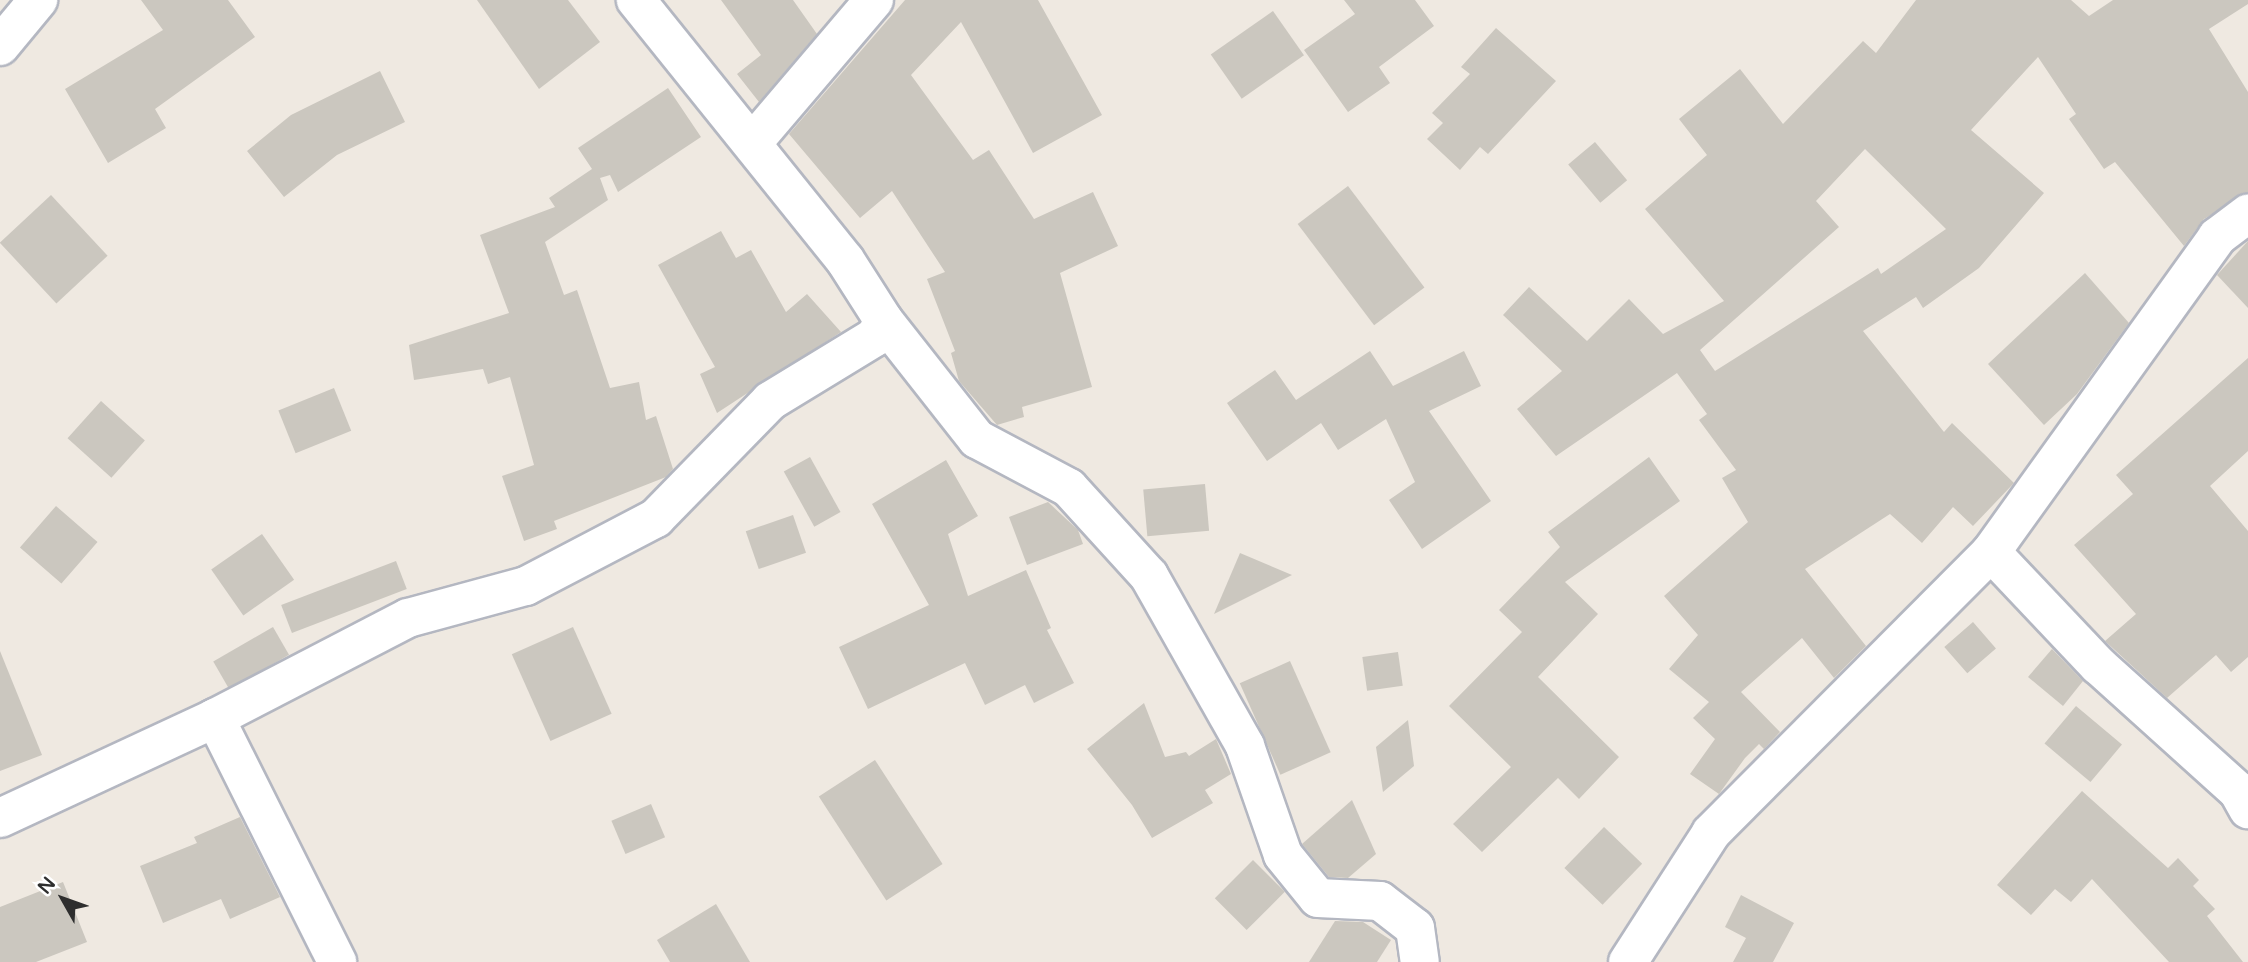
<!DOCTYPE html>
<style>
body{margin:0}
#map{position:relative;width:2248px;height:962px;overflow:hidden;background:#efe9e1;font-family:"Varela Round",sans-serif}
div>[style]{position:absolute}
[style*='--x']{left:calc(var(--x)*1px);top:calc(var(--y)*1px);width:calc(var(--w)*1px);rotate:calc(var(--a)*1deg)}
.building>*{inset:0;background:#cbc7bf;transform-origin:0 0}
.roads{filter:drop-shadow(2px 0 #b4b7c1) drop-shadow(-2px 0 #b4b7c1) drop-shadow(0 2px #b4b7c1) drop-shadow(0 -2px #b4b7c1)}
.minor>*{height:38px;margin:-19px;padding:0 19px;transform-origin:19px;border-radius:19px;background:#fff}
span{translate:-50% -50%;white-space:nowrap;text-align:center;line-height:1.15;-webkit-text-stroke:5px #fff;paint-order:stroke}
.north{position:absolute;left:28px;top:864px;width:70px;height:70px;-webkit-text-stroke:5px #fff;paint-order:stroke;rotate:310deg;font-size:19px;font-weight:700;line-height:28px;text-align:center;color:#2e2e2e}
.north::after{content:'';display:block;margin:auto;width:24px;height:32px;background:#2e2e2e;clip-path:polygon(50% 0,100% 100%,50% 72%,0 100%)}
</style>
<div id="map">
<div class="building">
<i style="clip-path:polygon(141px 0,228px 0,255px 37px,155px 109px,166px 128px,108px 163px,65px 89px,163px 30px)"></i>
<i style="clip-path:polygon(477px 0,568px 0,600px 42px,539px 89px)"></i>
<i style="clip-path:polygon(721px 0,793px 0,817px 34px,759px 102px,737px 74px,761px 55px)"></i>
<i style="clip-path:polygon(905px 0,1038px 0,1102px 115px,1033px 153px,961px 22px,911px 75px,973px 160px,989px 150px,1034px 219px,1093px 192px,1118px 246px,1060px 273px,1092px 387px,1022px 407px,1024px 417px,997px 425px,959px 381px,951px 353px,955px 351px,927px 279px,945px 272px,892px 191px,860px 218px,789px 134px)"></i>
<i style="clip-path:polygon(1344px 0,1415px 0,1434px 26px,1379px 67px,1390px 83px,1348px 112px,1304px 50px,1355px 14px)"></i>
<i style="clip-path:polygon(evenodd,1916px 0,2071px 0,2089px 16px,2113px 0,2248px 0,2248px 4px,2209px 29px,2248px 92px,2248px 193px,2204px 219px,2184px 246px,2115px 162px,2104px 169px,2069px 119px,2076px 114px,2038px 57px,1971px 130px,2044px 193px,1979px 268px,1923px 308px,1916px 297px,1863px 331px,1944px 432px,1952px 423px,2014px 483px,1973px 526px,1953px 507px,1922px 543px,1890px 514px,1805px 569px,1866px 646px,1834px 678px,1802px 638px,1741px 692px,1780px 732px,1764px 749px,1759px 744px,1745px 758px,1719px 794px,1690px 774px,1715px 739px,1693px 718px,1709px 702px,1669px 669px,1698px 635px,1664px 596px,1748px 522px,1722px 478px,1736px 470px,1699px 420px,1707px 414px,1677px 373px,1556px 456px,1517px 409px,1562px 371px,1503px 315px,1529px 287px,1587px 341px,1629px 299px,1663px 334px,1724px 301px,1645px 209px,1707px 155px,1679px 119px,1740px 69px,1783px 124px,1863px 41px,1876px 53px,1916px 0,1865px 149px,1946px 229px,1881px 274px,1878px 268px,1715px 371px,1700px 350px,1839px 227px,1816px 201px,1865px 149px)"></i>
<i style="left:1273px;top:11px;width:54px;height:76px;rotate:55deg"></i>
<i style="clip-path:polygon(1496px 28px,1556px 81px,1488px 154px,1480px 147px,1460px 170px,1427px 139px,1443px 123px,1432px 113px,1470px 74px,1461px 67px)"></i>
<i style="clip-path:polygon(380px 71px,405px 122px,337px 155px,284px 197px,247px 151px,291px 115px)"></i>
<i style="clip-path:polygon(668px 88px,701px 137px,618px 192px,610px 175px,600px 178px,608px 200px,545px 242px,564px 295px,577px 290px,610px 388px,639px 382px,646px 420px,656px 416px,673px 469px,666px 477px,554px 521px,557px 529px,524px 541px,502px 476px,534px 465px,510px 377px,488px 384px,483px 369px,414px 380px,409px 345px,509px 313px,480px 235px,555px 207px,549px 198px,592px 169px,578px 148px)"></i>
<i style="left:1595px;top:142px;width:50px;height:35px;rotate:50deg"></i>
<i style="left:1348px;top:186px;width:127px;height:63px;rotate:53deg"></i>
<i style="left:51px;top:195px;width:83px;height:70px;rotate:47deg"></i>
<i style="clip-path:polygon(721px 231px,736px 258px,751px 250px,786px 312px,807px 294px,841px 332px,717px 413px,700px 374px,715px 367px,658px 265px)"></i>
<i style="clip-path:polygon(2248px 241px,2248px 308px,2217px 275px)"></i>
<i style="clip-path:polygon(2085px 273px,2129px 323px,2077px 394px,2044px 425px,1988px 364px)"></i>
<i style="clip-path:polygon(1370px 351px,1393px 386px,1464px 351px,1481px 386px,1429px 411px,1491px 501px,1422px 549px,1389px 500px,1415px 482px,1386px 419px,1338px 450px,1321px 423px,1267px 461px,1227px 403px,1275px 370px,1296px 400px)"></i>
<i style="clip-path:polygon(2248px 358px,2248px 451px,2210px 486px,2248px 531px,2248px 657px,2231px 672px,2216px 655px,2167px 698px,2105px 641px,2136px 614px,2074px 545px,2133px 494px,2116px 475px)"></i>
<i style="left:334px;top:388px;width:46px;height:60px;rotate:68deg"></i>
<i style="left:101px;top:401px;width:59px;height:50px;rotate:42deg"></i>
<i style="left:810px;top:457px;width:63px;height:30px;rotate:61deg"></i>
<i style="clip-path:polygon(1649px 457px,1680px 501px,1565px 582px,1598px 614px,1538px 677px,1619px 757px,1579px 799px,1558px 778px,1482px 852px,1453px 824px,1511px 767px,1449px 706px,1522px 632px,1499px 610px,1560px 547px,1548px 532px)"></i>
<i style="clip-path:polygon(946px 460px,978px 516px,948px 534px,968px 596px,1026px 570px,1051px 628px,1047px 630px,1074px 683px,1034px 703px,1025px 685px,985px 705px,965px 663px,868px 709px,839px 647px,929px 605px,872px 504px)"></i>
<i style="left:1205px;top:484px;width:47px;height:62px;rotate:85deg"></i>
<i style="clip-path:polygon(1048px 502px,1078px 530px,1083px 544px,1027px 565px,1009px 517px)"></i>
<i style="left:56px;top:506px;width:55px;height:55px;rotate:41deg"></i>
<i style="left:793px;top:515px;width:40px;height:50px;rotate:71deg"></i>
<i style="left:262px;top:534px;width:56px;height:62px;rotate:55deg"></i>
<i style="clip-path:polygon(1240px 553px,1292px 575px,1214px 614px)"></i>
<i style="left:396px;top:561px;width:30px;height:123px;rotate:69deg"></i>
<i style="left:1973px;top:622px;width:35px;height:38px;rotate:49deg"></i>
<i style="left:273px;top:627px;width:32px;height:69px;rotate:60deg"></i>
<i style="left:573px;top:627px;width:95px;height:67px;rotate:66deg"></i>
<i style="clip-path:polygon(2052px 649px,2083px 681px,2063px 706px,2028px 677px)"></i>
<i style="clip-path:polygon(0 651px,42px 755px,0 771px)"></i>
<i style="left:1398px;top:652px;width:34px;height:36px;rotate:82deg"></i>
<i style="left:1290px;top:661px;width:100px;height:55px;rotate:66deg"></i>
<i style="clip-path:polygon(1144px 703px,1165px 757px,1186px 752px,1189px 756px,1216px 739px,1231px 774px,1205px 790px,1213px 803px,1152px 838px,1132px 805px,1087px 749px)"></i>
<i style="left:2076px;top:706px;width:60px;height:49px;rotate:40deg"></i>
<i style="clip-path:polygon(1408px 720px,1414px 766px,1383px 792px,1376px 747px)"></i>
<i style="left:875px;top:760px;width:124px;height:67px;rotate:57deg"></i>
<i style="clip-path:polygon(2082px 791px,2168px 868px,2178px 858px,2199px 880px,2193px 886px,2215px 909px,2207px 916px,2243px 962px,2169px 962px,2092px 879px,2071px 902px,2055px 889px,2031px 915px,1997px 885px)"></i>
<i style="clip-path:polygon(1352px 800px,1376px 854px,1348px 878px,1329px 877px,1302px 844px)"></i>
<i style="left:651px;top:804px;width:36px;height:43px;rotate:67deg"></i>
<i style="clip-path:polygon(240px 817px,280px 897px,230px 919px,221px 899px,163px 923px,140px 866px,197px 843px,194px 837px)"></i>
<i style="left:1604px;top:827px;width:53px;height:57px;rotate:44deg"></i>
<i style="left:1253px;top:860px;width:45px;height:54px;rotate:45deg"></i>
<i style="clip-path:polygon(63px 882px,87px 942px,36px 962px,0 962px,0 907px)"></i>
<i style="clip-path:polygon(1741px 895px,1794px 923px,1773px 962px,1733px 962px,1746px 938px,1725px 927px)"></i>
<i style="clip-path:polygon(716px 904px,750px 962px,670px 962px,657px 940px)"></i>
<i style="clip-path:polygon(1335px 921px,1363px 922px,1391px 940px,1377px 962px,1309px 962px)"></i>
</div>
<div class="roads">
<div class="minor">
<i style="--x:0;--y:46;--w:60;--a:-50.4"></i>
<i style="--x:754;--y:141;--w:185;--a:-49.6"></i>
<i style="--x:884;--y:321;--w:150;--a:51.8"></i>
<i style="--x:977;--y:439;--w:104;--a:28"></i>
<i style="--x:1069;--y:488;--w:119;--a:47.7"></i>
<i style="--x:1149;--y:576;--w:195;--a:60.5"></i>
<i style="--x:1245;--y:746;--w:115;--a:70.8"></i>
<i style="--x:1283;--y:855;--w:55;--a:50.9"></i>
<i style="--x:1318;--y:898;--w:62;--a:2.8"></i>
<i style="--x:1380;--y:901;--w:44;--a:37.6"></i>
<i style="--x:1415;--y:928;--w:34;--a:82"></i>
<i style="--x:1991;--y:552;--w:156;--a:46.6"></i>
<i style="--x:2098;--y:665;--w:188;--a:42"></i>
<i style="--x:2238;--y:791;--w:21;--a:61"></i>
<i style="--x:215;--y:718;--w:273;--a:63.4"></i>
<i style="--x:0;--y:818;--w:237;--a:-24.9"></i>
<i style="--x:215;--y:718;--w:217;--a:-27.4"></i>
<i style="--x:408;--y:618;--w:122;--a:-15.2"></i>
<i style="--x:526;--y:586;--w:147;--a:-27.6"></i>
<i style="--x:656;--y:518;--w:163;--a:-45.7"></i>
<i style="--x:770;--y:401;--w:123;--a:-31.4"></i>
<i style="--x:875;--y:337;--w:18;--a:-61"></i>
<i style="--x:884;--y:321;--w:72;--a:-122.6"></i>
<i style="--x:845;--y:260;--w:334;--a:-128.8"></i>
<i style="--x:1628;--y:962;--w:153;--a:-57.2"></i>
<i style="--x:1711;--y:833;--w:397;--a:-45.1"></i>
<i style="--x:1991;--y:552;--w:388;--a:-54.3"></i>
<i style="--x:2217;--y:237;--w:39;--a:-37"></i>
</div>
</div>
<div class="north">N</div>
</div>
